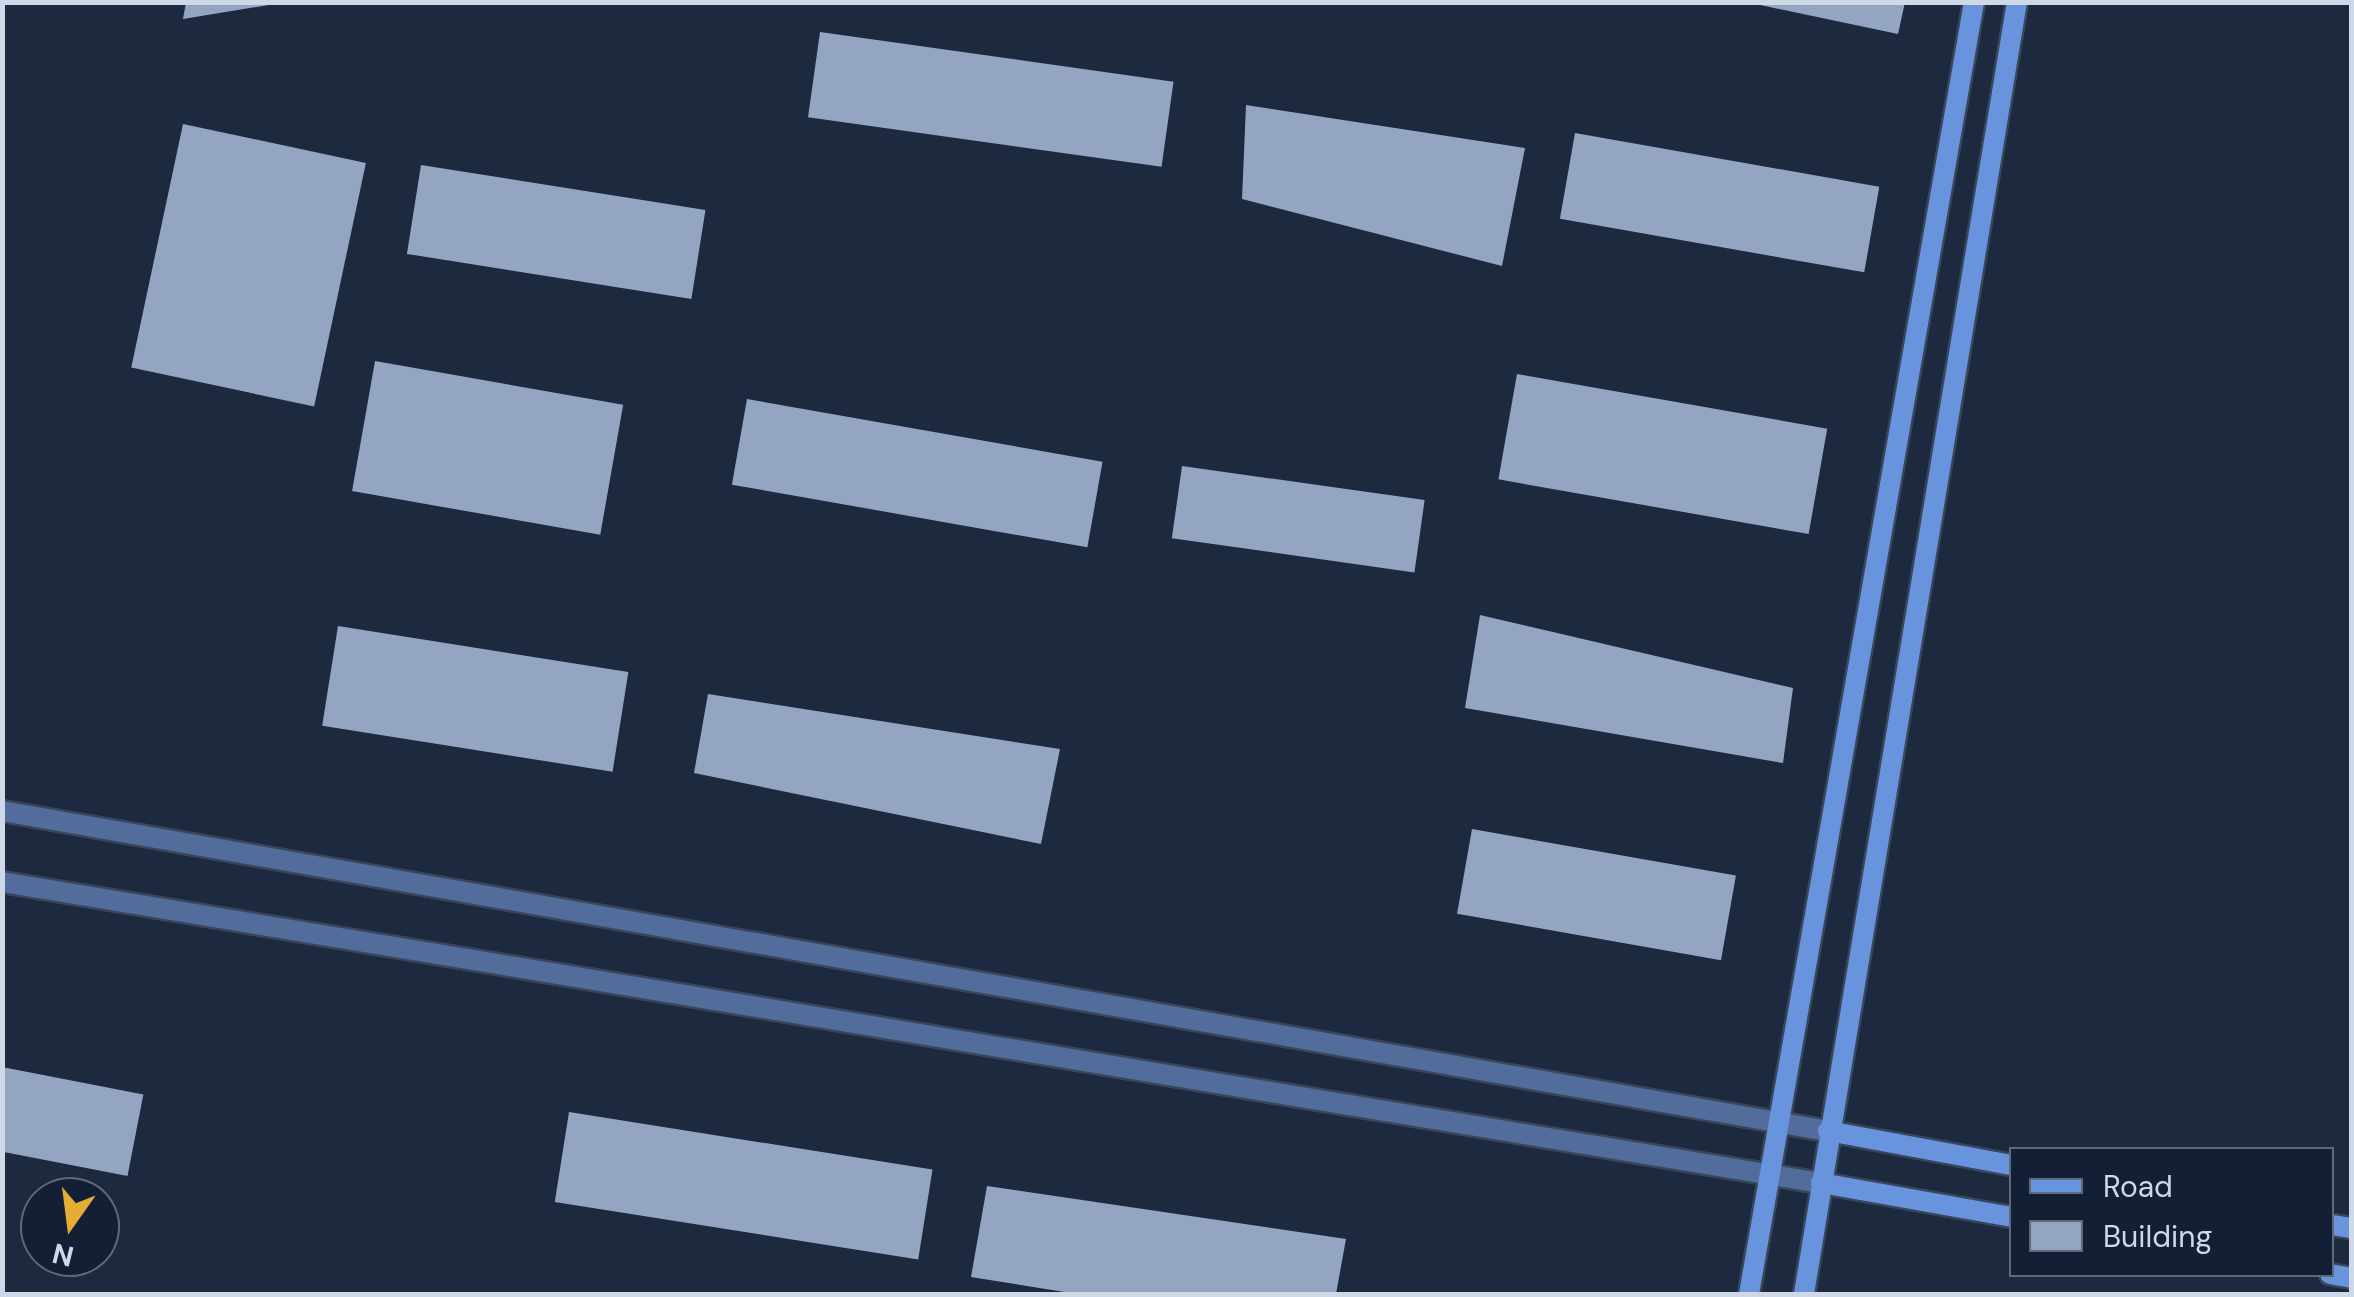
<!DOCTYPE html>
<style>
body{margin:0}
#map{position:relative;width:2354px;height:1297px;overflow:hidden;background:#1c293f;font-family:"DM Sans",sans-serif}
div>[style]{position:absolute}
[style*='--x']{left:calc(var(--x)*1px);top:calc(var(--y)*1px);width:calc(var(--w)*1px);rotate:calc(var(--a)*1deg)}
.building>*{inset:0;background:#94a5c1;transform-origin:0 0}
.roads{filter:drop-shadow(2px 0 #39455a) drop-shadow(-2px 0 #39455a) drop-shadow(0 2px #39455a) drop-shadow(0 -2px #39455a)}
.street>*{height:20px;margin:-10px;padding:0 10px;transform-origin:10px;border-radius:10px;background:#526d9b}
.secondary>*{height:20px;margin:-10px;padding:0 10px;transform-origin:10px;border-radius:10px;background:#6893dd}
span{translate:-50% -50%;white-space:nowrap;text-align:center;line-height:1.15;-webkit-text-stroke:10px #121f35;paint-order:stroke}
.frame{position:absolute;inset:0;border:5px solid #cfd8e7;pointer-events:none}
.legend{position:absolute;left:2009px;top:1147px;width:325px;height:130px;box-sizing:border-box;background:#121f35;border:2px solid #5e697c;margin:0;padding:12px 18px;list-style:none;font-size:30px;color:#cfd8e7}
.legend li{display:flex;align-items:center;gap:20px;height:50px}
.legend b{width:50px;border:2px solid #5e697c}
.north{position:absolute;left:20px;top:1177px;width:100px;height:100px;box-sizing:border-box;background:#121f35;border:2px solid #5e697c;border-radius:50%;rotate:194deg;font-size:28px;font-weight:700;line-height:40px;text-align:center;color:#cfd8e7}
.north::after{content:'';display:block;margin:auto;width:35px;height:45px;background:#e7ac36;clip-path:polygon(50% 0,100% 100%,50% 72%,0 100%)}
</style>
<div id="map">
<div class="building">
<i style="clip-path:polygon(186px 2px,269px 2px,269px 5px,183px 19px)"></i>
<i style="clip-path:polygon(1746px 2px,1905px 2px,1898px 34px)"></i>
<i style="left:820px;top:32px;width:357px;height:86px;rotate:8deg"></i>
<i style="clip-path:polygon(1246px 105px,1525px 148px,1502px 266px,1242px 199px)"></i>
<i style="left:183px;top:124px;width:187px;height:249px;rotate:12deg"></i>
<i style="left:1575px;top:133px;width:309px;height:87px;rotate:10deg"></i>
<i style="left:421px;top:165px;width:288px;height:90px;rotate:9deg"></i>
<i style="left:375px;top:361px;width:252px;height:132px;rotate:10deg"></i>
<i style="left:1517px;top:374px;width:315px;height:107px;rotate:10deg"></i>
<i style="left:747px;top:399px;width:361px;height:87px;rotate:10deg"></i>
<i style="left:1182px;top:466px;width:245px;height:73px;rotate:8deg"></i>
<i style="clip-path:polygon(1480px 615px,1793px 688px,1783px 763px,1465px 708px)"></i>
<i style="left:338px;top:626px;width:294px;height:101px;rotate:9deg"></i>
<i style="clip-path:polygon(708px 694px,1060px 749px,1041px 844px,694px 773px)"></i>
<i style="left:1472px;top:829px;width:268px;height:86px;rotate:10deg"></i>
<i style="left:2px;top:1067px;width:144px;height:83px;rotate:11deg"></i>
<i style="left:569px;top:1112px;width:368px;height:91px;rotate:9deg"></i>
<i style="clip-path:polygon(987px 1186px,1346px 1239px,1336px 1294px,1077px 1294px,971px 1277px)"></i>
</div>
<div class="roads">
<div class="street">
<i style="--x:2;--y:811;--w:1854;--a:9.94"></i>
<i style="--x:2;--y:882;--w:1844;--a:9.4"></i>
</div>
<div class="secondary">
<i style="--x:1828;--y:1131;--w:187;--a:10.5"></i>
<i style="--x:1821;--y:1183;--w:194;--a:10.1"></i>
<i style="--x:2332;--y:1225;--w:20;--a:9"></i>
<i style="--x:2330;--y:1274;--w:22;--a:10"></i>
<i style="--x:1749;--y:1294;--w:1311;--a:-80.12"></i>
<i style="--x:1804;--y:1294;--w:1309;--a:-80.64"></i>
</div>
</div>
<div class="frame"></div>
<ul class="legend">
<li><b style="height:12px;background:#6893dd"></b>Road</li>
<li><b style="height:28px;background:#94a5c1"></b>Building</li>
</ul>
<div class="north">N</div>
</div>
